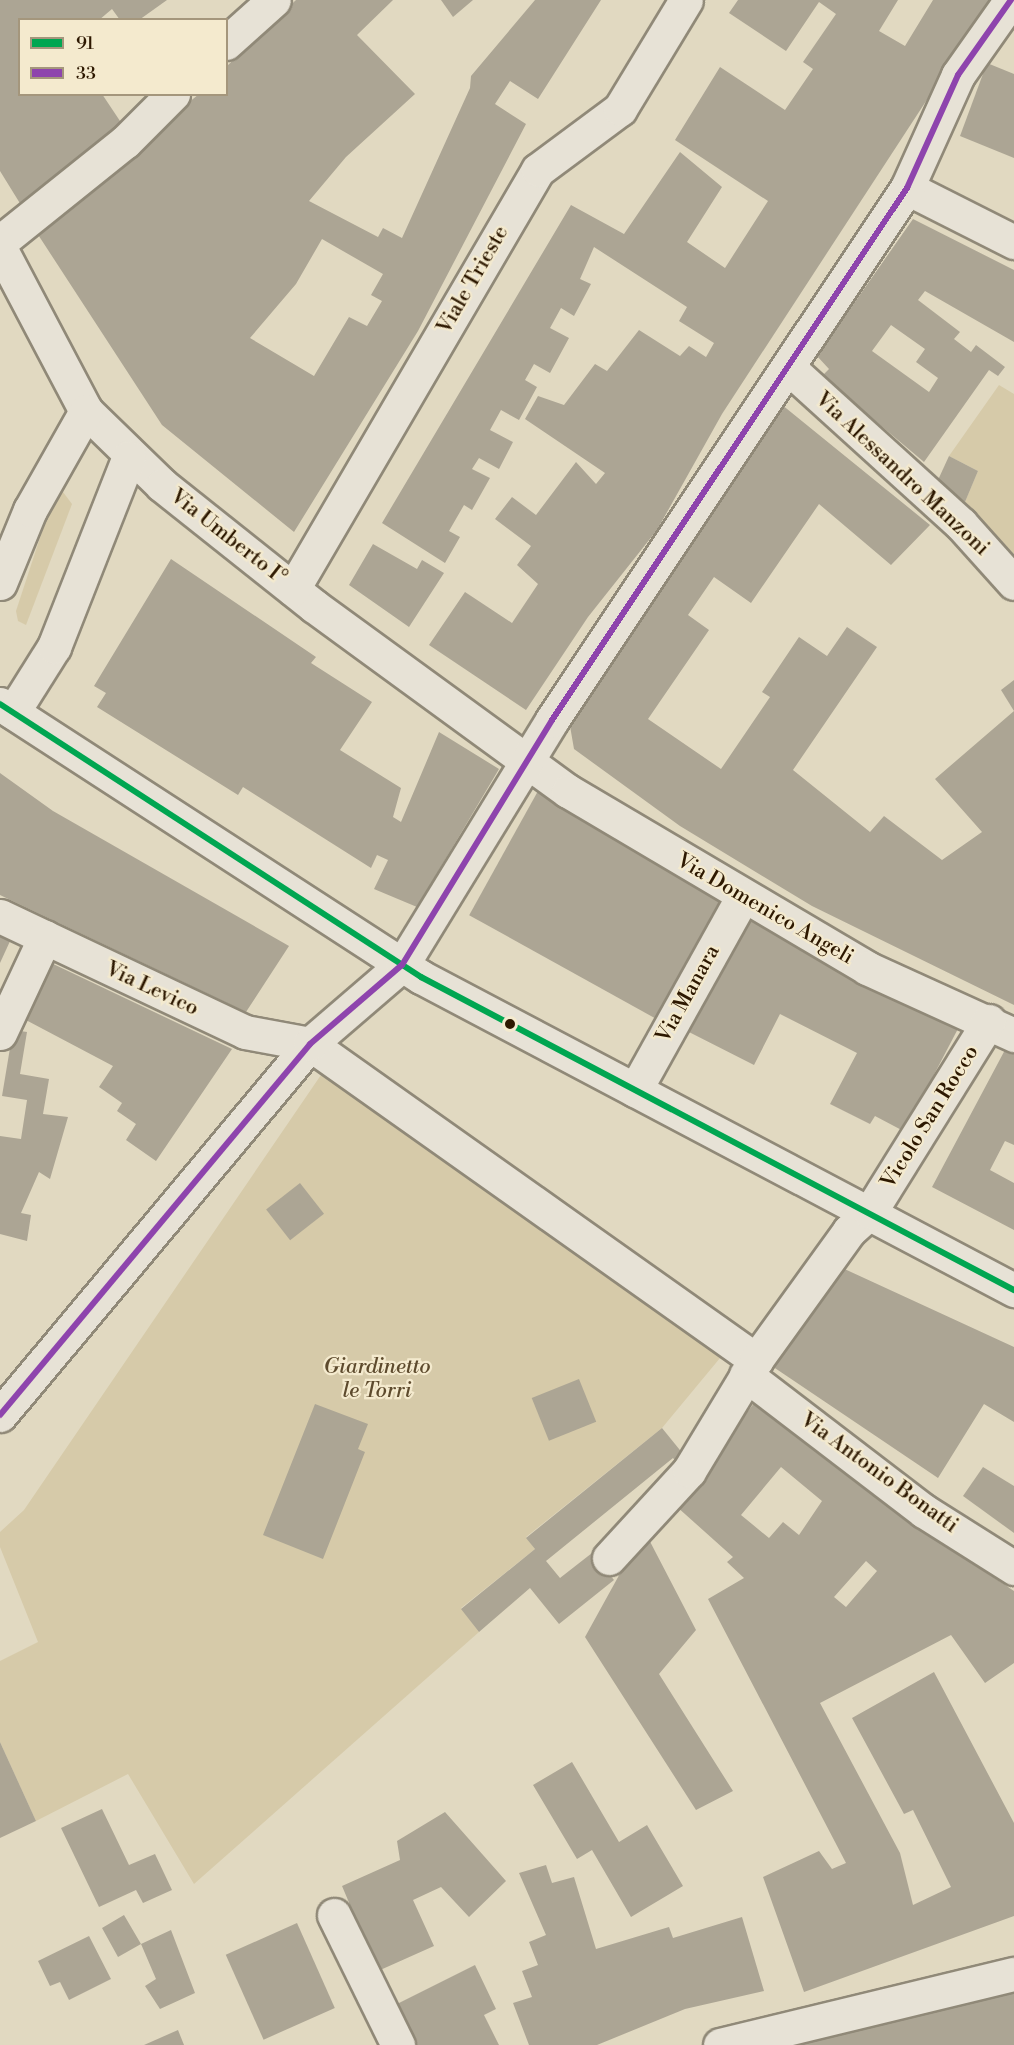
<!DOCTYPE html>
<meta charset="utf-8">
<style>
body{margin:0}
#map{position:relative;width:1014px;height:2045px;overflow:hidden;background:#e1d9c1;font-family:"Libre Bodoni",serif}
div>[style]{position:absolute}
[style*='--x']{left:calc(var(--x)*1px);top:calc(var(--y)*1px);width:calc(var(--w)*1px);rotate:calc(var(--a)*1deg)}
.green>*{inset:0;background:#d6caa9}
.building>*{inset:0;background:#aca594;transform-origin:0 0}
.roads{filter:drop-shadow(2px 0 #908978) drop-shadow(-2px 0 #908978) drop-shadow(0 2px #908978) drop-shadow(0 -2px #908978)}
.street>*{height:33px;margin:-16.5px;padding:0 16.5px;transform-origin:16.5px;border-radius:16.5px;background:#e7e2d6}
.bus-1>*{height:6px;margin:-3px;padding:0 3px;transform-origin:3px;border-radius:3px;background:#00a651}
.bus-2>*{height:6px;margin:-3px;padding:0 3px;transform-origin:3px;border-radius:3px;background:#8e44ad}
.dots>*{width:16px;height:16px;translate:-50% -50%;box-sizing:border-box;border:3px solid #f4eace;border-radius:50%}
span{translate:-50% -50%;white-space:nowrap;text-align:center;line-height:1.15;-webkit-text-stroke:4.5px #f4eace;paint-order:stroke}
.street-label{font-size:21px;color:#2d1800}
.park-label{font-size:21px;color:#5d4a2d;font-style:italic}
.legend{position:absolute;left:18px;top:18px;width:210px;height:78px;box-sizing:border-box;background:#f4eace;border:2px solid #a4967c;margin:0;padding:8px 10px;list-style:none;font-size:18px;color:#2d1800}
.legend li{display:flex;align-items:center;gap:12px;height:30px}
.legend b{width:30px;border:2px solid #a4967c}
</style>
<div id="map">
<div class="green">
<i style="clip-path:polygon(999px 385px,1014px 394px,1014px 554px,965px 502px,978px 471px,949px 456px)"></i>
<i style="clip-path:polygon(63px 492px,72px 504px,26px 625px,18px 621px,16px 611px,54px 495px)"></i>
<i style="clip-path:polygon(323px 1072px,725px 1352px,662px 1428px,526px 1537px,535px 1549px,461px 1608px,479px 1632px,194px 1884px,128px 1774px,36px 1821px,0 1742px,0 1661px,38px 1642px,0 1547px,0 1532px,24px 1510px)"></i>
</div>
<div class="building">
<i style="clip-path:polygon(0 0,167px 0,139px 20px,120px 20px,112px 9px,99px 20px,20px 20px,20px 94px,102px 94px,126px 130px,21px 205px,0 171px)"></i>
<i style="clip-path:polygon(evenodd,296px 0,393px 0,357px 35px,415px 94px,346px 157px,309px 201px,378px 237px,383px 228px,402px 238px,470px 88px,471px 76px,535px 0,601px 0,538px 99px,510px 81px,495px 104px,526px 124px,418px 331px,294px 532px,162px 425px,35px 230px,199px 94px,226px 94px,226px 67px,296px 0,322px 239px,383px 274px,371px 295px,382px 301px,367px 326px,349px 317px,314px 376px,250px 338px,296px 284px,322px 239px)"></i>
<i style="clip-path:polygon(441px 0,473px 0,453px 17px)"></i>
<i style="clip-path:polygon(738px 0,898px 0,879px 31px,905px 46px,933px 0,992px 0,722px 414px,657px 530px,588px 617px,526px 710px,429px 645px,465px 592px,512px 623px,538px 584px,517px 565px,531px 546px,495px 519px,512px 497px,536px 515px,576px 462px,596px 484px,605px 473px,525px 419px,538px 396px,564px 405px,595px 364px,607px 371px,639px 330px,680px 356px,689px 346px,706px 357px,714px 343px,679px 321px,687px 307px,594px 247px,580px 279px,591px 284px,574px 316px,561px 308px,550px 328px,569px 338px,550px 373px,534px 364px,525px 380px,537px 387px,519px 420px,501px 410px,490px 430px,513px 442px,499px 469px,479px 458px,472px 469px,490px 478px,472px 510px,464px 505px,449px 531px,460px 537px,445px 563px,382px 523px,571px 205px,624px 234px,680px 152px,722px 187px,687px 242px,725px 268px,768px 201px,675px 140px,720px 67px,785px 110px,813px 69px,803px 62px,836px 14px,819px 2px,786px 51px,729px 13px)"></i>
<i style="clip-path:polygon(987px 63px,1014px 74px,1014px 158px,960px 136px)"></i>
<i style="clip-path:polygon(evenodd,913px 219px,1014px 270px,1014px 342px,925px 291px,918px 300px,960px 332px,954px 339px,971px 352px,976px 345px,1005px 367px,998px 376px,989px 370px,924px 462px,822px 376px,829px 369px,817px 356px,913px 219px,891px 325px,925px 349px,916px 362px,938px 378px,929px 392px,872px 351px,891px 325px)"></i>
<i style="clip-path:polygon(776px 400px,930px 525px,891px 565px,819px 504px,751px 603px,714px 577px,688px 615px,709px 630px,648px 719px,721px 769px,770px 697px,762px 692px,799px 637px,827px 656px,847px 627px,877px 647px,793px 770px,870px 832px,884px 816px,942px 860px,982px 832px,935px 779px,1014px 711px,1014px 1005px,812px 906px,680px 826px,574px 749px,570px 726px)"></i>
<i style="clip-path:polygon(949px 456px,978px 471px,965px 502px,938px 480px)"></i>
<i style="clip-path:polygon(373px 544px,417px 569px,422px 560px,444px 573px,409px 627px,349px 585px)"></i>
<i style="clip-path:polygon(171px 559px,316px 657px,311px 663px,372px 702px,340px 750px,401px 788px,393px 817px,401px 822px,439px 732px,499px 769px,417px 907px,374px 889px,388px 860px,377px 855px,371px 868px,243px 787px,238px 795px,97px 707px,106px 693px,94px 686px)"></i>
<i style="clip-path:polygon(1014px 680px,1014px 711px,1001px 690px)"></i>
<i style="clip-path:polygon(0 773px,53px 811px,289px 946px,246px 1012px,0 895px)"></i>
<i style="left:538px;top:791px;width:224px;height:142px;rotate:29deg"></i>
<i style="clip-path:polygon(746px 912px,961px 1023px,928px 1086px,935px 1089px,911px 1135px,875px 1116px,870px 1124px,830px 1104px,857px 1053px,780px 1014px,754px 1065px,685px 1030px)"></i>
<i style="clip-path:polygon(0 934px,11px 939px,0 963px)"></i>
<i style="clip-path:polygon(49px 962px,232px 1049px,156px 1161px,126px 1140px,136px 1124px,117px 1111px,122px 1103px,99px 1087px,113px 1066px,24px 1019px)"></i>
<i style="clip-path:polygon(13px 1030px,27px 1032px,20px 1074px,49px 1079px,43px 1114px,68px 1117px,50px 1179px,39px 1172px,21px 1213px,31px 1215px,27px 1241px,0 1234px,0 1136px,21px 1139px,27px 1100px,2px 1096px)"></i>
<i style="clip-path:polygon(1006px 1048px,1014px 1052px,1014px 1145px,1005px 1141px,990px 1170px,1014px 1183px,1014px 1230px,932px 1187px)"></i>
<i style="left:300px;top:1183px;width:39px;height:43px;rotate:52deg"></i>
<i style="clip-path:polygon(838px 1266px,1014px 1347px,1014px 1422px,984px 1404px,938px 1478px,763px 1360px)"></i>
<i style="left:579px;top:1379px;width:46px;height:51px;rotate:68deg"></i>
<i style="clip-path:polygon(evenodd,761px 1394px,901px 1516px,1014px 1591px,1014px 1663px,985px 1683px,951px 1635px,820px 1703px,900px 1853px,913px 1905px,951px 1887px,913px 1810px,904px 1814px,852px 1718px,934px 1672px,1014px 1823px,1014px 1916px,804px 1992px,763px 1877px,819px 1851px,832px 1869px,846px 1863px,708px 1599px,744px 1578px,727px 1562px,733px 1557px,676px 1506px,761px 1394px,781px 1467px,822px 1501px,799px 1535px,783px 1522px,769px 1538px,741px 1515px,781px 1467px,761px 1394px,866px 1561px,877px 1571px,846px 1607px,834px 1597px,866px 1561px)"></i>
<i style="clip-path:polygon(315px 1404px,368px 1424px,358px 1449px,365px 1452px,323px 1559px,263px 1535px)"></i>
<i style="clip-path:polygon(662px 1428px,688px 1460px,680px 1467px,673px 1458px,546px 1561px,560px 1578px,592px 1553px,614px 1580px,559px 1624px,530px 1588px,479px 1632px,461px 1609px,535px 1549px,526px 1538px)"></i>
<i style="clip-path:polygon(983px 1467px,1014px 1486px,1014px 1533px,963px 1496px)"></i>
<i style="clip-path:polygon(644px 1530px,696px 1630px,659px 1674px,733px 1791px,696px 1810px,585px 1637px)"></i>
<i style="clip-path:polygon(0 1742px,36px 1821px,0 1838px)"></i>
<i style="clip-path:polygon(572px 1762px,619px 1842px,647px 1825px,683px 1886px,631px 1917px,592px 1850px,577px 1859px,533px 1785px)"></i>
<i style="clip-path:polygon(102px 1809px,129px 1865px,155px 1854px,172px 1890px,143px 1903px,136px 1890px,99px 1907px,61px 1828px)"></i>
<i style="clip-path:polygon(445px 1812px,506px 1881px,469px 1917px,441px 1887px,413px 1900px,434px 1946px,378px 1971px,342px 1886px,400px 1860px,397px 1841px)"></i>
<i style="clip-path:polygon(546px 1865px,552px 1883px,574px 1877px,596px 1949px,669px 1927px,673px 1938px,742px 1917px,764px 1991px,685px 2009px,597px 2045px,529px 2045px,513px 2003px,532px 1997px,522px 1971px,538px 1965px,529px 1942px,546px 1935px,519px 1873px)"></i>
<i style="clip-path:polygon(124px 1915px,141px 1944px,171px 1930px,195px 1993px,160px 2009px,145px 1986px,156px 1979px,141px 1944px,118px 1957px,102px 1928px)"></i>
<i style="left:297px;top:1923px;width:93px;height:78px;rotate:66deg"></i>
<i style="clip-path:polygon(89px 1936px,111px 1979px,69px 2000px,60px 1982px,50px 1986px,38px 1961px)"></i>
<i style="clip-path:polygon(475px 1965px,496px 2009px,484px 2015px,499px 2045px,410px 2045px,391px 2007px)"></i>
<i style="clip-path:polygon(1014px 1991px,1014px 2045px,776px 2045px)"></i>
<i style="clip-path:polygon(178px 2030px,184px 2045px,144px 2045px)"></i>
</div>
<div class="roads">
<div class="street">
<i style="--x:226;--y:43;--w:64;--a:-41.9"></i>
<i style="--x:907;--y:188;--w:120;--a:26.8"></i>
<i style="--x:0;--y:242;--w:160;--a:-38.7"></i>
<i style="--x:125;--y:142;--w:68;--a:-45"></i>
<i style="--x:0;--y:248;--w:184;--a:62.2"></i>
<i style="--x:86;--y:411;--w:106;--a:44.2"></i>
<i style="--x:162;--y:485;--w:194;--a:38.5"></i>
<i style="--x:314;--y:606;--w:314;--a:36.1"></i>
<i style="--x:568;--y:791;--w:347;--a:30.6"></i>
<i style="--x:867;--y:968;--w:162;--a:24.5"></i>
<i style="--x:789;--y:368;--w:232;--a:42.2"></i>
<i style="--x:961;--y:524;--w:79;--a:48.1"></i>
<i style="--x:0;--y:583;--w:79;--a:-67.7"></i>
<i style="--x:30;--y:510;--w:114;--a:-60.5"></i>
<i style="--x:293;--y:589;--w:485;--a:-59.7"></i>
<i style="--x:538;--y:170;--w:102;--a:-36.6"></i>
<i style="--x:620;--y:109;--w:127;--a:-58.8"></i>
<i style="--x:0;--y:704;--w:502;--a:32.96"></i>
<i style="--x:421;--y:977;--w:671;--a:27.83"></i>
<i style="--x:13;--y:712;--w:77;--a:-57.8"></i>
<i style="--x:54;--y:647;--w:204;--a:-68.5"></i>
<i style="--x:0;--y:916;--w:271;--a:25.3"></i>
<i style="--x:245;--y:1032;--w:66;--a:10.5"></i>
<i style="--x:0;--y:1033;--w:106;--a:-64.9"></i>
<i style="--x:310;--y:1044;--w:547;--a:35.32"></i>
<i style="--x:635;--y:1090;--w:220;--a:-60.9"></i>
<i style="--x:746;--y:1375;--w:224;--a:37.4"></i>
<i style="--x:924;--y:1511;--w:107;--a:32.3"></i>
<i style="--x:0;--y:1415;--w:483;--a:-50.1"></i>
<i style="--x:310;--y:1044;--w:121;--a:-40.7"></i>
<i style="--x:402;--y:965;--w:287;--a:-58.5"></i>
<i style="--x:552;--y:720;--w:640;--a:-56.29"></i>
<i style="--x:907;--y:188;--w:124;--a:-65.7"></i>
<i style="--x:958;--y:75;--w:92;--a:-54.8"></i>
<i style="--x:609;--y:1558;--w:118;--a:-47.4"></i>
<i style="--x:689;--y:1471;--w:130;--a:-58.9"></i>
<i style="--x:756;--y:1360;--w:159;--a:-54.2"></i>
<i style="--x:849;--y:1231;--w:28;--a:-42"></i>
<i style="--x:870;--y:1212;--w:225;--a:-58.1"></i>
<i style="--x:334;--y:1915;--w:145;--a:63.8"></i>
<i style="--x:720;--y:2045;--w:302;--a:-13.6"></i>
</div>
</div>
<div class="bus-1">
<i style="--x:0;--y:704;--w:502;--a:32.96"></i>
<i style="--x:421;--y:977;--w:671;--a:27.83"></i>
</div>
<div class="bus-2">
<i style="--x:0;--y:1415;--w:483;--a:-50.1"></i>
<i style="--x:310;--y:1044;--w:121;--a:-40.7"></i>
<i style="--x:402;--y:965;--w:287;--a:-58.5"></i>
<i style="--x:552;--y:720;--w:640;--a:-56.29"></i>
<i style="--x:907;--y:188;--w:124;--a:-65.7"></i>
<i style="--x:958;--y:75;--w:92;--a:-54.8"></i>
</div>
<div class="dots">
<i style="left:510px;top:1024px;background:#2d1800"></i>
</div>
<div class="street-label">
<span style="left:473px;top:280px;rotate:-60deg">Viale Trieste</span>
<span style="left:902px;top:474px;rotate:43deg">Via Alessandro Manzoni</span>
<span style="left:228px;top:537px;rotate:38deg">Via Umberto I°</span>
<span style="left:765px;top:909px;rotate:30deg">Via Domenico Angeli</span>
<span style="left:152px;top:989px;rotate:25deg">Via Levico</span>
<span style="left:688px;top:994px;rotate:-61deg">Via Manara</span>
<span style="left:930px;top:1117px;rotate:-58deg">Vicolo San Rocco</span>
<span style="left:879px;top:1473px;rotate:36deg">Via Antonio Bonatti</span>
</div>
<div class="park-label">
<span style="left:377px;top:1379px">Giardinetto<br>le Torri</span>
</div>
<ul class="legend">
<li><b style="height:8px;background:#00a651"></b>91</li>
<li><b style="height:8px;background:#8e44ad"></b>33</li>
</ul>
</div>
